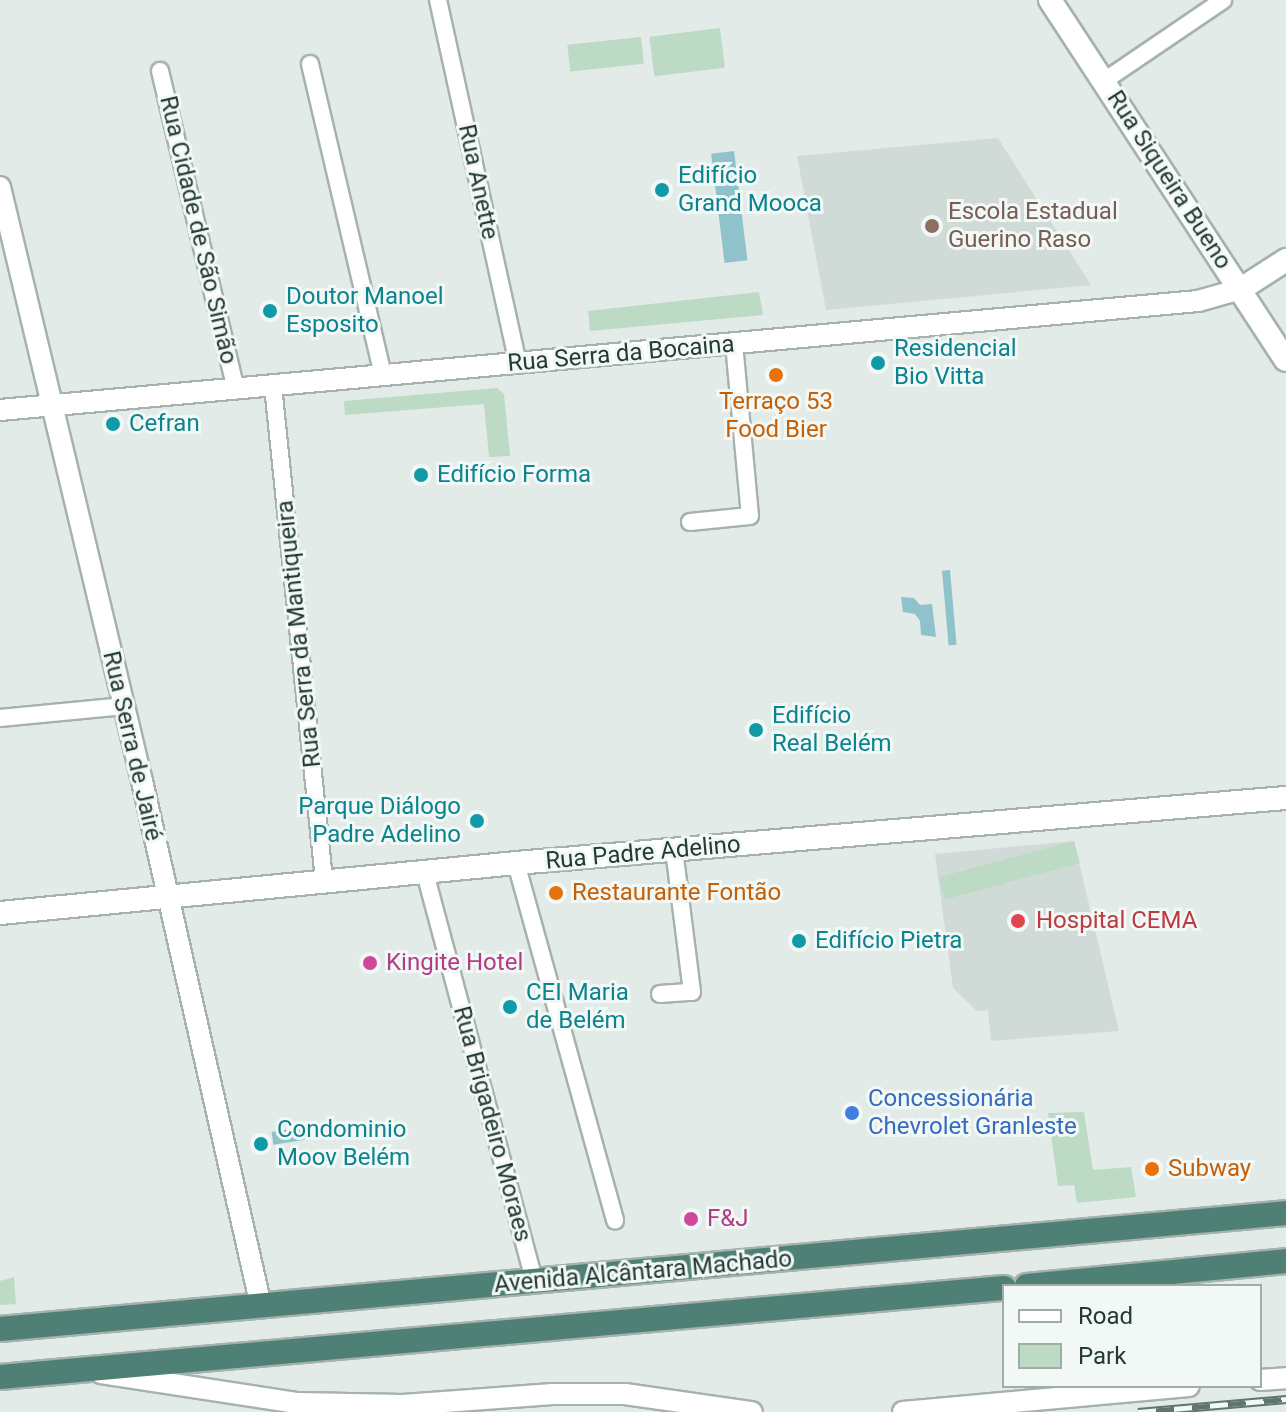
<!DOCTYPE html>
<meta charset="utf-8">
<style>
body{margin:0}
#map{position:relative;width:1286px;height:1412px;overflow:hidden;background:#e2ebe7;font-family:Roboto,sans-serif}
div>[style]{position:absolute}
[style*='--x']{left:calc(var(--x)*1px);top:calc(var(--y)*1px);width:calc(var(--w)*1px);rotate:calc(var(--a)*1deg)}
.built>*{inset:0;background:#d0dad6}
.green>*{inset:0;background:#bddac5;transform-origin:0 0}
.water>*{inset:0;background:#8fc2cb;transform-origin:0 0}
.roads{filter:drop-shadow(2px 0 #a5b2ae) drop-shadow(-2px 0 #a5b2ae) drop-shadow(0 2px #a5b2ae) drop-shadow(0 -2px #a5b2ae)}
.minor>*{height:16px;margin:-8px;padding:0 8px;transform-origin:8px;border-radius:8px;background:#fff}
.tertiary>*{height:20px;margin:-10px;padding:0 10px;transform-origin:10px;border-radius:10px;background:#fff}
.secondary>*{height:22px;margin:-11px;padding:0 11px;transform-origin:11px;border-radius:11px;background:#fff}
.trunk>*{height:24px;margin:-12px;padding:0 12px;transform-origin:12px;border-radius:12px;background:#4e8075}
.rail>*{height:9px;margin-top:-4.5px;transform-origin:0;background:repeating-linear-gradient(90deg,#f2f8f5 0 18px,#5e766f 0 36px);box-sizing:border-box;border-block:2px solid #5e766f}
.dots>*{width:22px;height:22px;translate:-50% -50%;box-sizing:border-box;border:4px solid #f2f8f5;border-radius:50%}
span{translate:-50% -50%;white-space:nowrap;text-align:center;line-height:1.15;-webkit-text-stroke:6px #f2f8f5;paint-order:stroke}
.culture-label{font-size:24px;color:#0d838f}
.left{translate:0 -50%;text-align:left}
.right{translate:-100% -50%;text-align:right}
.street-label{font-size:24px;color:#243a34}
.education-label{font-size:24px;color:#785e54}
.food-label{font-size:24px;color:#c56008}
.health-label{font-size:24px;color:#be3a42}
.hotel-label{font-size:24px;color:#b23c85}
.shop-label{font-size:24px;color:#366cbe}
.legend{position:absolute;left:1002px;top:1284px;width:260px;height:104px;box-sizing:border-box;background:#f2f8f5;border:2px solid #a0aca8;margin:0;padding:10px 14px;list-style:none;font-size:24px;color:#243a34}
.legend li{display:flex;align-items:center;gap:16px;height:40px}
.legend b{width:40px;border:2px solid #a0aca8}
</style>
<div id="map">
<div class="built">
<i style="clip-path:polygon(998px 138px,1091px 285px,826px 310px,797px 156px)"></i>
<i style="clip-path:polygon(1074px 841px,1119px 1031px,991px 1041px,988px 1010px,977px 1011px,953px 988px,935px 854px)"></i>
</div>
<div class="green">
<i style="left:720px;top:28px;width:40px;height:71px;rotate:83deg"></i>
<i style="left:641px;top:37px;width:27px;height:74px;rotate:84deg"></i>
<i style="clip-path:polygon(759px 292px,763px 315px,590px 331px,588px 311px)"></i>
<i style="clip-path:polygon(497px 388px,504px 394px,510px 456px,489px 457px,484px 404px,345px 415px,344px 401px)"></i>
<i style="left:1074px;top:841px;width:23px;height:140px;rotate:75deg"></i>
<i style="clip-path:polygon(1084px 1112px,1093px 1170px,1131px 1167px,1136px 1197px,1077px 1203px,1074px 1185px,1058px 1186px,1048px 1113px)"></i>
<i style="clip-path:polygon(14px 1277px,16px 1304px,0 1305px,0 1281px)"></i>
</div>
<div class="water">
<i style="left:734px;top:151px;width:110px;height:23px;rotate:83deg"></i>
<i style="left:950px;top:570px;width:75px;height:8px;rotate:85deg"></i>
<i style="clip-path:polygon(901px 597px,914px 598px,920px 605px,932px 604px,936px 637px,921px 635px,920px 621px,915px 614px,903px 612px)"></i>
<i style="left:309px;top:1126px;width:13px;height:38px;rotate:81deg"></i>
</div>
<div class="roads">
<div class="minor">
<i style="--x:438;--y:0;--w:373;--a:77.6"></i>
<i style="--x:310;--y:64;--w:320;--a:76.8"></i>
<i style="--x:160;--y:71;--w:327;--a:76.6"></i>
<i style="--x:1104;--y:81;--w:144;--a:-34.2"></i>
<i style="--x:273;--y:386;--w:500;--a:84.1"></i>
<i style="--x:690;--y:522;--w:60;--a:-5.7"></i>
<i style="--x:750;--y:516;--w:173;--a:-95.3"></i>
<i style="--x:0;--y:718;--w:125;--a:-5.5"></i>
<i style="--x:516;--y:863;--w:371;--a:74.5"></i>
<i style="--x:425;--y:873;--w:424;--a:75"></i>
<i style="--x:660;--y:994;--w:32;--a:-4"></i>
<i style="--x:692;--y:992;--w:143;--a:-97.2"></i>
</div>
<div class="tertiary">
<i style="--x:0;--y:187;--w:611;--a:76.56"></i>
<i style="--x:142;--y:781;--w:538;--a:77.23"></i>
<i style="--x:0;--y:410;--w:1203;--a:-5.2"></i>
<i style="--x:1198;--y:301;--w:45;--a:-15.6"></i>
<i style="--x:101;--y:1373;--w:199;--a:8.7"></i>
<i style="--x:298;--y:1403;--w:105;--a:1.1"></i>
<i style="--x:403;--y:1405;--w:150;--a:-4.2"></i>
<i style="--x:553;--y:1394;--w:72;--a:0"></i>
<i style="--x:625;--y:1394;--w:128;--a:8.1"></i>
<i style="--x:1260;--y:1380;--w:26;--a:-4"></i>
<i style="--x:903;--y:1412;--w:287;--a:-5.2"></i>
</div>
<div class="secondary">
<i style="--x:1050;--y:0;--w:430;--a:56.8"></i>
<i style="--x:1241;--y:289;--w:54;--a:-32.8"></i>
<i style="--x:0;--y:913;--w:518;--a:-5.53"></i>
<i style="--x:516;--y:863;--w:773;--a:-4.83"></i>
</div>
<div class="trunk">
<i style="--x:1027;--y:1286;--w:260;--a:-5.5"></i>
<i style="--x:0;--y:1329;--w:1291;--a:-5.15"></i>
<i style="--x:0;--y:1377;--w:1008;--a:-5.07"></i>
</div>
</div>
<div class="rail">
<i style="--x:1138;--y:1412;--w:149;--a:-5"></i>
</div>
<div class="dots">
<i style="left:662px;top:190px;background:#0f9aa8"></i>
<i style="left:932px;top:226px;background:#8d6e63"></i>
<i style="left:270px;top:311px;background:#0f9aa8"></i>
<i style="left:878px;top:363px;background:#0f9aa8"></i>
<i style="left:776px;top:375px;background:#e8710a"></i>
<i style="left:113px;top:424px;background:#0f9aa8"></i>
<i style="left:421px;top:475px;background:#0f9aa8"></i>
<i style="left:756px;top:730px;background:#0f9aa8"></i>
<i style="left:477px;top:821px;background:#0f9aa8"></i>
<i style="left:556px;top:893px;background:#e8710a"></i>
<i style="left:1018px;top:921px;background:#e0444e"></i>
<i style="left:799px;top:941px;background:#0f9aa8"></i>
<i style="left:370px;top:963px;background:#d1479c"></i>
<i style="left:510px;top:1007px;background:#0f9aa8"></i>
<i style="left:852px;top:1113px;background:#3f7fe0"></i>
<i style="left:261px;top:1144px;background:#0f9aa8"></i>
<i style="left:1152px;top:1169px;background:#e8710a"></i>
<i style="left:691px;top:1219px;background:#d1479c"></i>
</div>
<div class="culture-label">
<span class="left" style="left:678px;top:190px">Edifício<br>Grand Mooca</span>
<span class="left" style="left:286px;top:311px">Doutor Manoel<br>Esposito</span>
<span class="left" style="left:894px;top:363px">Residencial<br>Bio Vitta</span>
<span class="left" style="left:129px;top:424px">Cefran</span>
<span class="left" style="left:437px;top:475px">Edifício Forma</span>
<span class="left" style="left:772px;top:730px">Edifício<br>Real Belém</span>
<span class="right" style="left:461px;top:821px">Parque Diálogo<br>Padre Adelino</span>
<span class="left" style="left:815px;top:941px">Edifício Pietra</span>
<span class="left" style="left:526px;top:1007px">CEI Maria<br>de Belém</span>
<span class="left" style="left:277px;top:1144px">Condominio<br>Moov Belém</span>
</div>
<div class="street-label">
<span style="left:1169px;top:180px;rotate:57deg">Rua Siqueira Bueno</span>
<span style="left:478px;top:182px;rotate:78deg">Rua Anette</span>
<span style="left:198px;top:230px;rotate:77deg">Rua Cidade de São Simão</span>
<span style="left:621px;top:354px;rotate:-5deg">Rua Serra da Bocaina</span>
<span style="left:299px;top:634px;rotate:-96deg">Rua Serra da Mantiqueira</span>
<span style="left:132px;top:746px;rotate:77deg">Rua Serra de Jairé</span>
<span style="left:643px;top:853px;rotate:-5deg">Rua Padre Adelino</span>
<span style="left:492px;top:1124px;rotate:75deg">Rua Brigadeiro Moraes</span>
<span style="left:643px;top:1272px;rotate:-5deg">Avenida Alcântara Machado</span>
</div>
<div class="education-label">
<span class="left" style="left:948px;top:226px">Escola Estadual<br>Guerino Raso</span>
</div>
<div class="food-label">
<span style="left:776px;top:416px">Terraço 53<br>Food Bier</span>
<span class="left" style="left:572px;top:893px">Restaurante Fontão</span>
<span class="left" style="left:1168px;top:1169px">Subway</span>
</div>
<div class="health-label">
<span class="left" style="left:1036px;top:921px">Hospital CEMA</span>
</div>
<div class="hotel-label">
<span class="left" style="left:386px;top:963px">Kingite Hotel</span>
<span class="left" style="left:707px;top:1219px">F&amp;J</span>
</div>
<div class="shop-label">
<span class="left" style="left:868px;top:1113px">Concessionária<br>Chevrolet Granleste</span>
</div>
<ul class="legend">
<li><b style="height:10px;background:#fff"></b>Road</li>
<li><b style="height:22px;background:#bddac5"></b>Park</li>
</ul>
</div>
